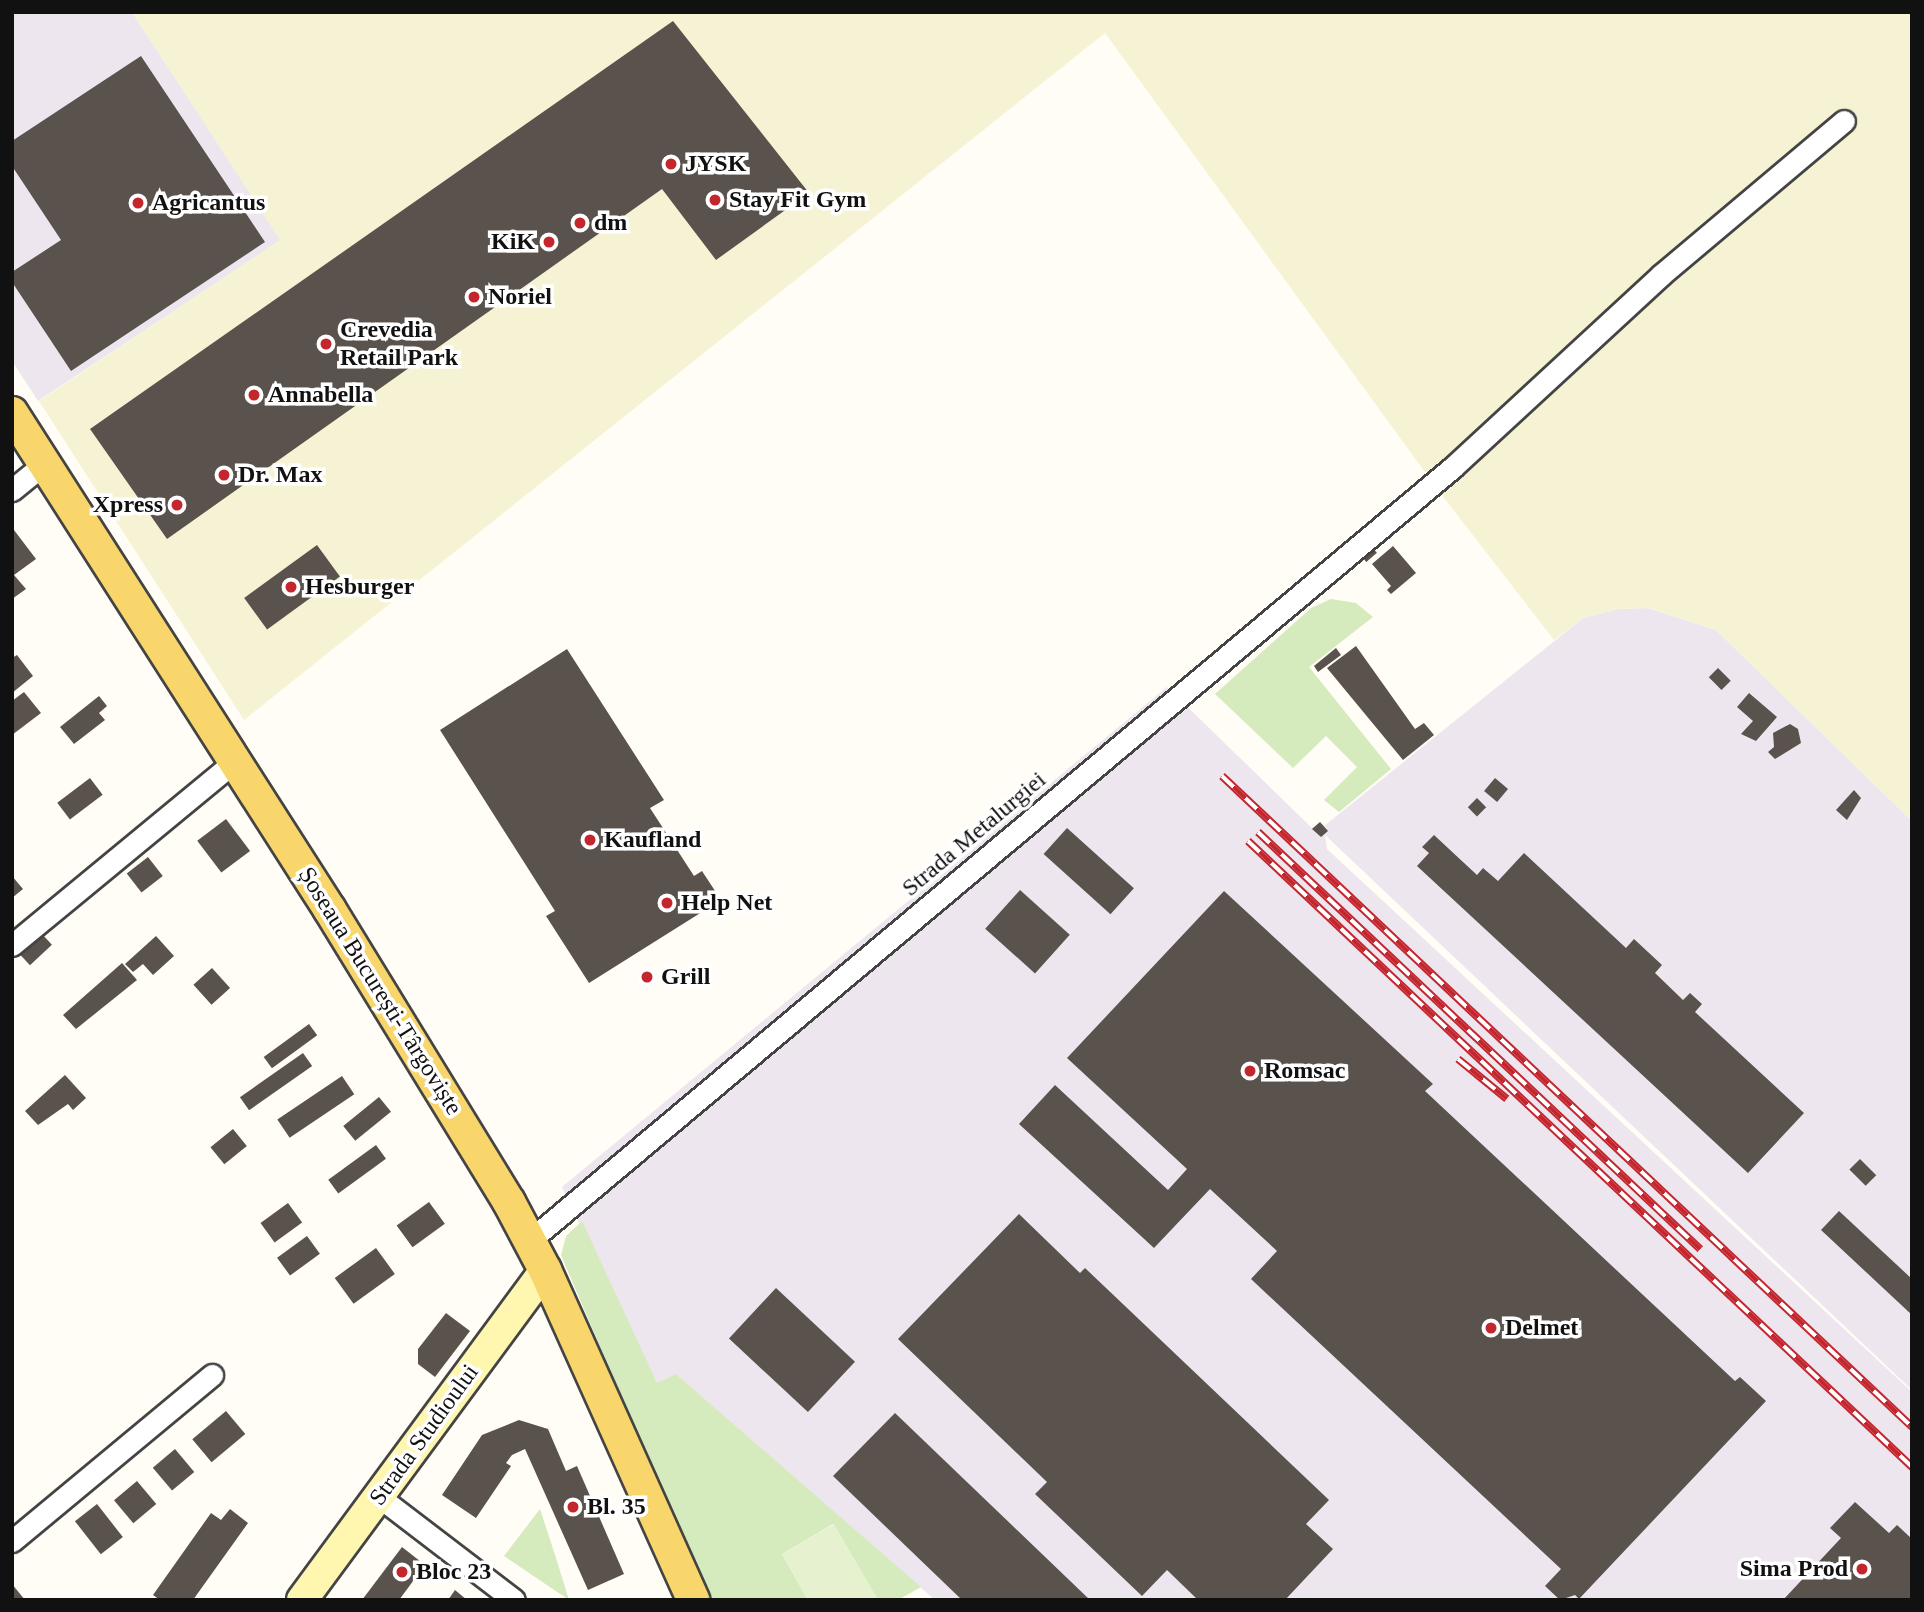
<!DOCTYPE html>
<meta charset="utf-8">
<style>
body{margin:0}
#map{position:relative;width:1924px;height:1612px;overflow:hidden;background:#fffdf5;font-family:Georgia,serif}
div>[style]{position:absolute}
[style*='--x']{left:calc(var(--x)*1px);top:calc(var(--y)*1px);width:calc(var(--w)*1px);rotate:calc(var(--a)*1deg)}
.industrial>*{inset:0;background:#eee6ef}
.farmland>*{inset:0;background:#f6f3d4}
.green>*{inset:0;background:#d5ebbd}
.pitch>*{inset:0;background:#e6f2cf}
.building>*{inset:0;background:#5a524d;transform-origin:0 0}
.roads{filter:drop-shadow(2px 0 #444) drop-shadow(-2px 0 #444) drop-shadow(0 2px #444) drop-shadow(0 -2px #444)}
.street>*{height:21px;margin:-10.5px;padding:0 10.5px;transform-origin:10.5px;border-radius:10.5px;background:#fff}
.secondary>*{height:30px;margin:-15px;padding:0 15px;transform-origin:15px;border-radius:15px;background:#fff6b0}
.primary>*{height:32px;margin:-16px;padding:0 16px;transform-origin:16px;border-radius:16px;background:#f9d66b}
.rail>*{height:8px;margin-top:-4px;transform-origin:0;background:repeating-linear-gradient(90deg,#fff 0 16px,#c4262e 0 32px);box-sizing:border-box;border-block:2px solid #c4262e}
.dots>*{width:19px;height:19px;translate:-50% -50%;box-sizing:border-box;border:4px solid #fff;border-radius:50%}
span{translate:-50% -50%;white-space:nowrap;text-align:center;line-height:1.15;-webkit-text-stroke:7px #fff;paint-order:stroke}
.poi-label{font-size:24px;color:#111;font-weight:700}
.left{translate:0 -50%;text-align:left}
.right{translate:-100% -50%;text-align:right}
.street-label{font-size:24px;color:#111}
.frame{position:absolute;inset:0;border:14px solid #111;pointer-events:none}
</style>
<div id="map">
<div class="industrial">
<i style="clip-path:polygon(12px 12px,132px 12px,281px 240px,38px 401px,12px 361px)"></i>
<i style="clip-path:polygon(1648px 608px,1716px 630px,1912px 821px,1912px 1390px,1325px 835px,1327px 849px,1912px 1392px,1912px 1600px,935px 1600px,677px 1375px,657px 1384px,562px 1187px,1167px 687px,1312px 828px,1320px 822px,1324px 826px,1583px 618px,1618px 609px)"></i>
</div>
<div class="farmland">
<i style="clip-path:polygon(132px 12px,1912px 12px,1912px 821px,1716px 630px,1649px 608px,1618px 609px,1583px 618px,1554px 640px,1441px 494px,1105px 33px,244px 720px,39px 401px,280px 240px)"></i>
</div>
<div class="green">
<i style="clip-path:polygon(1331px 599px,1356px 603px,1373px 617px,1309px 667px,1391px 769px,1339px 812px,1324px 800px,1357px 767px,1326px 736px,1293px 768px,1215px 694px,1311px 608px)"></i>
<i style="clip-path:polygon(582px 1221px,657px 1383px,676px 1374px,921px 1587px,898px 1600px,878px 1600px,833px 1524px,782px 1554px,808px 1600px,708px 1600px,561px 1255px,566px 1236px)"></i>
<i style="clip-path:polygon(540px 1509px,556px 1558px,569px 1600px,504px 1556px)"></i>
</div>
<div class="pitch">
<i style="clip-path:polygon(834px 1524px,878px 1600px,808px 1600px,782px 1554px)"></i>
</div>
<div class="building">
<i style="clip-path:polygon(673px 21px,809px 193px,716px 260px,662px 189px,167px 539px,90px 429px)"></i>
<i style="clip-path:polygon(141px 56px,265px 242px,71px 371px,12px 282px,12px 272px,61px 240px,12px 166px,12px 141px)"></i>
<i style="clip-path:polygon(14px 530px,36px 559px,14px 575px,26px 589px,12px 599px)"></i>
<i style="left:317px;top:545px;width:39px;height:90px;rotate:54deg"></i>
<i style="left:1371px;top:546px;width:9px;height:14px;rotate:49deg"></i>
<i style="clip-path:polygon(1393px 546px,1416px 573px,1391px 594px,1387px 590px,1391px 586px,1372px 564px)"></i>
<i style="clip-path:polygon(1356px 646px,1415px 729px,1424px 723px,1434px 735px,1403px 760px,1327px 668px)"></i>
<i style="clip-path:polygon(1336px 648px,1341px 655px,1318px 672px,1314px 666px)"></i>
<i style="clip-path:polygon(567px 649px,664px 800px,650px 808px,694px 876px,702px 871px,721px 900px,589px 983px,546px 916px,555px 911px,440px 730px)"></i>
<i style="clip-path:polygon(17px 655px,33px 676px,12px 693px,12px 658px)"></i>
<i style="left:1718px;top:668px;width:18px;height:13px;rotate:45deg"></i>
<i style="clip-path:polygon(24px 692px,41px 713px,12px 735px,12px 701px)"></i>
<i style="clip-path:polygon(1749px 693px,1777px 717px,1756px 741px,1741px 734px,1753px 721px,1737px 707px)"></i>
<i style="clip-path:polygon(99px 696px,107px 706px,99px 713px,105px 720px,74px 744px,60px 727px)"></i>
<i style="clip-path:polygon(1790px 724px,1798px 729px,1801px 743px,1775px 759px,1768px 752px,1774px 747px,1773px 733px)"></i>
<i style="left:90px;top:778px;width:21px;height:41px;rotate:53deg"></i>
<i style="left:1495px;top:778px;width:17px;height:17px;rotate:40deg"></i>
<i style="clip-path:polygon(1854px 790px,1861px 798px,1847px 820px,1836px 810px)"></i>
<i style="left:1477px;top:798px;width:13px;height:13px;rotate:45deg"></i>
<i style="left:226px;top:819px;width:40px;height:36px;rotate:53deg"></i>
<i style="clip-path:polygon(1320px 822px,1328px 831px,1321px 837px,1312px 829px)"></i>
<i style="left:1067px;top:828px;width:90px;height:35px;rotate:42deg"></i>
<i style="clip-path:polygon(1434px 835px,1477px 875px,1483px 868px,1498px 881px,1524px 853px,1626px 948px,1634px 939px,1662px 965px,1655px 973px,1683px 1000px,1690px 993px,1702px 1004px,1695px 1012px,1804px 1113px,1748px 1173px,1417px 866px,1429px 853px,1422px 847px)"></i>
<i style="left:148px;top:857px;width:24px;height:27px;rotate:52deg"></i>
<i style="clip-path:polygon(12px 876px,23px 889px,12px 898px)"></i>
<i style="left:1020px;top:890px;width:67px;height:52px;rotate:42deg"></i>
<i style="clip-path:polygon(1224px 891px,1433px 1084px,1425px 1091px,1735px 1381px,1740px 1377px,1766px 1401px,1579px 1599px,1575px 1595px,1560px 1600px,1545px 1586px,1561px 1569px,1251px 1279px,1277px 1251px,1210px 1189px,1154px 1248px,1019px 1124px,1055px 1085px,1168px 1190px,1187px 1169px,1067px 1058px)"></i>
<i style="left:41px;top:933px;width:16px;height:30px;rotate:47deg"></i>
<i style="clip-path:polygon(156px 936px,174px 956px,153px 975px,143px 964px,133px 972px,125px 964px)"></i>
<i style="clip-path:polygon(122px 963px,137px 980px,76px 1029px,63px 1015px)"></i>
<i style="left:212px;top:968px;width:27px;height:25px;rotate:48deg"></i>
<i style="left:309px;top:1024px;width:14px;height:56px;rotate:54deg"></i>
<i style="left:303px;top:1053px;width:16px;height:77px;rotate:55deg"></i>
<i style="clip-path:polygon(65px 1075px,86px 1098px,73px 1110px,68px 1104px,38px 1125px,25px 1111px)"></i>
<i style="left:342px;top:1076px;width:22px;height:78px;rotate:56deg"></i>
<i style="left:379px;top:1097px;width:19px;height:46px;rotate:51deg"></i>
<i style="left:233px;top:1129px;width:22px;height:29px;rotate:51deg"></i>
<i style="left:376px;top:1145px;width:17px;height:59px;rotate:54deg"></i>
<i style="left:1860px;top:1159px;width:23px;height:15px;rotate:45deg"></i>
<i style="left:429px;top:1202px;width:27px;height:40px;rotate:54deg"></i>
<i style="left:288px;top:1203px;width:24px;height:34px;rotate:54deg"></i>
<i style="clip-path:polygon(1839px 1211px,1912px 1279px,1912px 1315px,1821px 1230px)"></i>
<i style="clip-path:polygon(1019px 1214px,1080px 1273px,1085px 1268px,1329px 1500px,1306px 1524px,1333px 1549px,1285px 1600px,1198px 1600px,1167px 1570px,1142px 1596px,1035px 1494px,1047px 1482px,898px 1339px)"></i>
<i style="left:307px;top:1236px;width:22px;height:37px;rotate:54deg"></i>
<i style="left:376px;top:1248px;width:32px;height:51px;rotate:54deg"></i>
<i style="left:776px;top:1288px;width:108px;height:69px;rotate:43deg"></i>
<i style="clip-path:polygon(446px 1313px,470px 1331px,435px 1377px,418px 1364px,418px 1349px)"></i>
<i style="left:226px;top:1411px;width:30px;height:44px;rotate:50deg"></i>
<i style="clip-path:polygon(895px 1413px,1090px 1600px,962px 1600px,833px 1476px)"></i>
<i style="clip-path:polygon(519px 1420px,548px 1429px,566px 1471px,577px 1466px,624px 1574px,588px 1590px,525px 1449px,512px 1455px,506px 1463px,511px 1466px,476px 1518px,442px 1495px,482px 1435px)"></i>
<i style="left:175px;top:1449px;width:30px;height:29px;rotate:50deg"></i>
<i style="left:137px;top:1481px;width:30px;height:30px;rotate:50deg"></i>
<i style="clip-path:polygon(1855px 1502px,1889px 1533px,1897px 1525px,1912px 1539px,1912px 1600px,1783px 1600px,1841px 1538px,1830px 1528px)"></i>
<i style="left:97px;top:1504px;width:42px;height:28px;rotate:52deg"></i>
<i style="clip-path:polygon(230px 1509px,248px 1523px,193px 1600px,160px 1600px,153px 1595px,211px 1513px,221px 1520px)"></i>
<i style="clip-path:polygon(402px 1547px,425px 1565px,399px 1600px,362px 1600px)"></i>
<i style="clip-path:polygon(12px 1584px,25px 1600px,12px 1600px)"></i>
<i style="clip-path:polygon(455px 1590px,467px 1600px,448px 1600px)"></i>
</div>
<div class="roads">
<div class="street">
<i style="--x:12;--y:490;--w:43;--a:-39.3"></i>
<i style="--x:12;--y:945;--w:289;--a:-39.5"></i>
<i style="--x:529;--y:1241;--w:1205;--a:-39.95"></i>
<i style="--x:1453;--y:467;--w:283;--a:-42.7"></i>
<i style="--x:1661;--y:275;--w:239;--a:-40.1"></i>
<i style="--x:378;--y:1496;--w:171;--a:37.4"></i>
<i style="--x:12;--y:1541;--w:260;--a:-39.7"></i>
</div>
<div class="secondary">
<i style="--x:302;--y:1600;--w:410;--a:-53.6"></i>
</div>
<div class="primary">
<i style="--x:12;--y:413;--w:590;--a:57.39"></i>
<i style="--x:330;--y:910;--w:342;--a:58.5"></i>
<i style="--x:509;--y:1202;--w:77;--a:62.1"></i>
<i style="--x:545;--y:1270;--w:362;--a:65.8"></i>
</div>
</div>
<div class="rail">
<i style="--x:1222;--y:776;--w:949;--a:43.33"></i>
<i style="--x:1258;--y:832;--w:608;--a:43.33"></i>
<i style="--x:1248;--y:841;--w:913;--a:43.31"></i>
<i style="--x:1458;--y:1059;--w:63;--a:39.2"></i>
</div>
<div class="dots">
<i style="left:671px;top:164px;background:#c4262e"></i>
<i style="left:715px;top:200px;background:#c4262e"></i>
<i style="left:138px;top:203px;background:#c4262e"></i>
<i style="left:580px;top:223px;background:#c4262e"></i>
<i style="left:549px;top:242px;background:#c4262e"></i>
<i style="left:474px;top:297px;background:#c4262e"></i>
<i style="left:326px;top:344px;background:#c4262e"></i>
<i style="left:254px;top:395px;background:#c4262e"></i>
<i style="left:224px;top:475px;background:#c4262e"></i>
<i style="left:177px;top:505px;background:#c4262e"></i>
<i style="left:291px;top:587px;background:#c4262e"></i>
<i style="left:590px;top:840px;background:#c4262e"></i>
<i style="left:667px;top:903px;background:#c4262e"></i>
<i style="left:647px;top:977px;background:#c4262e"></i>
<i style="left:1250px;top:1071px;background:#c4262e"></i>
<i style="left:1491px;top:1328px;background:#c4262e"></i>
<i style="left:573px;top:1507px;background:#c4262e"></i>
<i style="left:1862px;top:1569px;background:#c4262e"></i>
<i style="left:402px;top:1572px;background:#c4262e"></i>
</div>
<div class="poi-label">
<span class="left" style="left:685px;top:164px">JYSK</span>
<span class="left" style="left:729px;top:200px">Stay Fit Gym</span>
<span class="left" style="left:152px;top:203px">Agricantus</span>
<span class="left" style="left:594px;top:223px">dm</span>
<span class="right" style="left:535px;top:242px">KiK</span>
<span class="left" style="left:488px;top:297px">Noriel</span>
<span class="left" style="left:340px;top:344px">Crevedia<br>Retail Park</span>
<span class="left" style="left:268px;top:395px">Annabella</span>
<span class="left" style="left:238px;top:475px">Dr. Max</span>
<span class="right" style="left:163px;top:505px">Xpress</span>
<span class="left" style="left:305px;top:587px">Hesburger</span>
<span class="left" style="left:604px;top:840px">Kaufland</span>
<span class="left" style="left:681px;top:903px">Help Net</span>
<span class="left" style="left:661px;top:977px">Grill</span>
<span class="left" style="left:1264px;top:1071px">Romsac</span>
<span class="left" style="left:1505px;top:1328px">Delmet</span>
<span class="left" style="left:587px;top:1507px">Bl. 35</span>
<span class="right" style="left:1848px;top:1569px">Sima Prod</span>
<span class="left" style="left:416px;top:1572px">Bloc 23</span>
</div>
<div class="street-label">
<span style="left:974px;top:834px;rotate:-40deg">Strada Metalurgiei</span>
<span style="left:380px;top:991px;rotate:58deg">Șoseaua București-Târgoviște</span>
<span style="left:424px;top:1435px;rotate:-54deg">Strada Studioului</span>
</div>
<div class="frame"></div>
</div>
